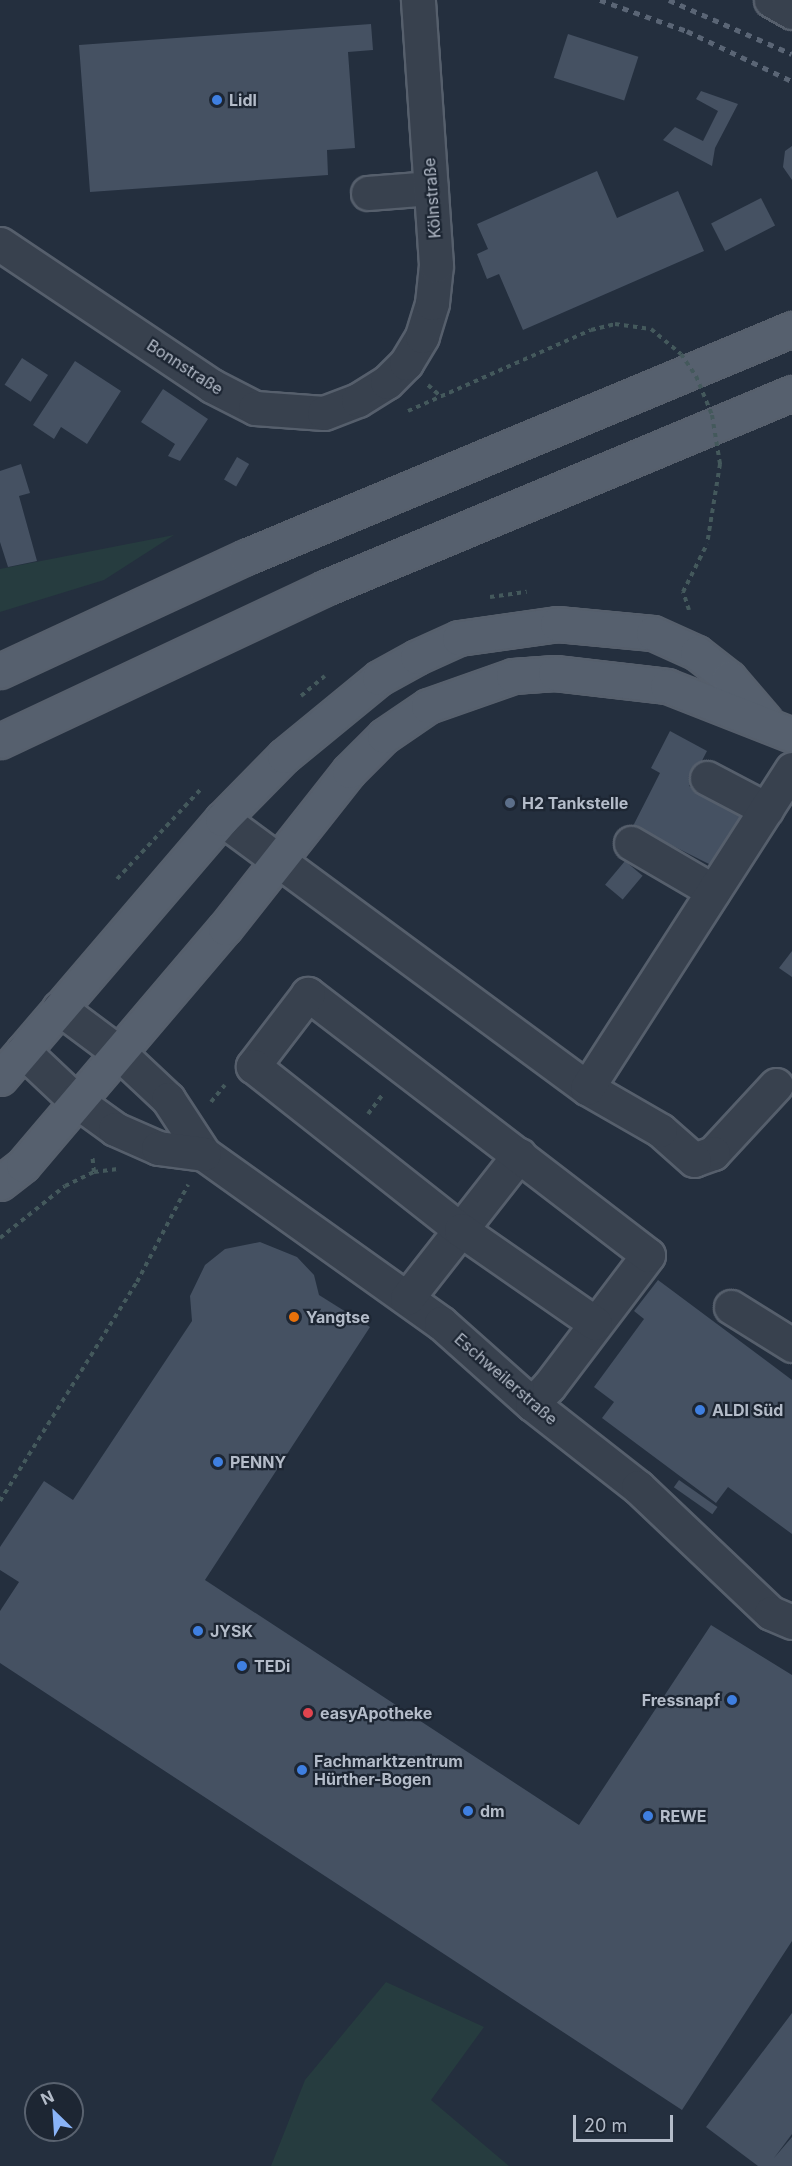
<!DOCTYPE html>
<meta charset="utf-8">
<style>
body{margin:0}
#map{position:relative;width:792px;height:2166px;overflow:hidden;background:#242f3e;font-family:Inter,sans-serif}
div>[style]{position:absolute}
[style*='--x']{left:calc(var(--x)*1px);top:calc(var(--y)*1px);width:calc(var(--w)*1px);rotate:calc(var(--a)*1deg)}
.green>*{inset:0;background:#263c3f}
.building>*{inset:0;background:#455162;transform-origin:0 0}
.path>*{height:4px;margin-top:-2px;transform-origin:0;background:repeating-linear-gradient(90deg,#44595c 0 4.5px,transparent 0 9px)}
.roads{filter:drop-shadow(2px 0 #565f6c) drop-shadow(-2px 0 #565f6c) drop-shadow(0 2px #565f6c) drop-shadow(0 -2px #565f6c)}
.minor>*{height:33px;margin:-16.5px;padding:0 16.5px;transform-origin:16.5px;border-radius:16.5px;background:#38414e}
.major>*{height:33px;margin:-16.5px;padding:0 16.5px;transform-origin:16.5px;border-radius:16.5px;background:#56606e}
.rail>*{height:4.5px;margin-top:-2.25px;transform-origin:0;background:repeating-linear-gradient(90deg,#5a6575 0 6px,transparent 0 12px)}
.path-bridge>*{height:4px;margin-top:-2px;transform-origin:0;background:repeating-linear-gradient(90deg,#44595c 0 4.5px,transparent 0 9px)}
.dots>*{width:16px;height:16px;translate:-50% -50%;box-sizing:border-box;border:3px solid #1d2633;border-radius:50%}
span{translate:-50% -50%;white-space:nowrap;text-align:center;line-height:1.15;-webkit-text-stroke:4.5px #1d2633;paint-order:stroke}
.poi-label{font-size:16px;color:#b4bcc9;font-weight:700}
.left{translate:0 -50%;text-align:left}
.right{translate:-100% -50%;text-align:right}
.street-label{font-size:16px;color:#b4bcc9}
.north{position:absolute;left:24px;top:2082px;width:60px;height:60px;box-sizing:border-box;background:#1d2633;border:2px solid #59626f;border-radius:50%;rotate:335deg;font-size:16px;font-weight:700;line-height:24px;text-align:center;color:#b4bcc9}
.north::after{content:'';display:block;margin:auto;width:21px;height:27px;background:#8ab4f8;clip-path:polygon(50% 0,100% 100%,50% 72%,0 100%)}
.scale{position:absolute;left:573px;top:2115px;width:100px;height:27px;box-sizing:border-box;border:3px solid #b4bcc9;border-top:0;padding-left:8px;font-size:18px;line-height:21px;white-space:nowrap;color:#b4bcc9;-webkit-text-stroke:4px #1d2633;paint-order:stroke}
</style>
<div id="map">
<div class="green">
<i style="clip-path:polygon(174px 535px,104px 580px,0 612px,0 569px)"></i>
<i style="clip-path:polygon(386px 1982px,484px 2027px,431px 2100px,509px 2166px,271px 2166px,305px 2080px)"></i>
</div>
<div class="building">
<i style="clip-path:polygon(371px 24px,373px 50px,348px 52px,355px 148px,327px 150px,328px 175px,90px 192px,79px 45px)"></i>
<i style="left:568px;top:34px;width:74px;height:46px;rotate:18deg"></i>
<i style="clip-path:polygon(701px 91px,738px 104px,715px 148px,712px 166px,663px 140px,675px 127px,703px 141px,718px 111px,696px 99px)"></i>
<i style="clip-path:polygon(792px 146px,792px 180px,783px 167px,785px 151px)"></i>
<i style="clip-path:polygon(597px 171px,617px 218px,678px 191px,704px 251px,523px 330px,499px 274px,487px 279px,477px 254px,488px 249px,477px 224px)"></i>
<i style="left:761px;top:198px;width:31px;height:56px;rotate:63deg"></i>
<i style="left:22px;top:358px;width:31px;height:32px;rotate:33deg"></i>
<i style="clip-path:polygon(75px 361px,121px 391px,87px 444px,61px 427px,54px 439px,33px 425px)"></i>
<i style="clip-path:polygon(163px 389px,208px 419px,180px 461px,168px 456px,175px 444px,141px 422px)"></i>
<i style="left:237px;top:457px;width:14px;height:26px;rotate:30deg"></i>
<i style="clip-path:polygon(21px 464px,30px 493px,19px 496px,37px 561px,8px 567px,0 542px,0 471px)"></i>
<i style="clip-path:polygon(670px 731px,707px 751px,689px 786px,742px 813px,715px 867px,633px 826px,660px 773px,651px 768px)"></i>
<i style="left:625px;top:861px;width:23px;height:31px;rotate:40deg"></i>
<i style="clip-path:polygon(792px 951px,792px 977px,779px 968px)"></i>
<i style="clip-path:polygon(260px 1242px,297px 1257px,314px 1275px,319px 1295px,370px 1327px,205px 1580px,579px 1825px,711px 1625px,792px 1675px,792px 1941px,682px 2110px,0 1663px,0 1611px,19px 1582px,0 1570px,0 1547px,44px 1481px,73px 1500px,192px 1321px,190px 1296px,205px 1265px,225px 1249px)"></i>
<i style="clip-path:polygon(658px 1280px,792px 1380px,792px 1534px,728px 1487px,716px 1503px,602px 1418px,614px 1402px,594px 1387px,644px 1319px,634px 1311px)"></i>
<i style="left:679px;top:1480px;width:47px;height:9px;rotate:35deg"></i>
<i style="clip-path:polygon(792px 2013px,792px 2134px,774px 2158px,792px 2137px,792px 2166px,758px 2166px,706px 2127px)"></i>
</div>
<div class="path">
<i style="--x:428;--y:385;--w:15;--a:42"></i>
<i style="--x:408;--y:411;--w:200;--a:-23.9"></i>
<i style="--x:490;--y:597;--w:37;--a:-8"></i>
<i style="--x:689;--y:610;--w:19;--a:-108"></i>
<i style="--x:683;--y:592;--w:54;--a:-63.4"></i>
<i style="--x:301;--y:696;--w:31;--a:-40"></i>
<i style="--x:117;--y:879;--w:123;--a:-47"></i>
<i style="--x:211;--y:1102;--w:22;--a:-51"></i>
<i style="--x:368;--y:1114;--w:26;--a:-53"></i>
<i style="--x:94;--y:1172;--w:26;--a:-7"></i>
<i style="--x:0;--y:1238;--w:83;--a:-38.7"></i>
<i style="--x:65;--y:1186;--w:32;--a:-26"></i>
<i style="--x:94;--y:1172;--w:18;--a:-96"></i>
<i style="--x:0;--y:1501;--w:258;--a:-58"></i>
<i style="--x:137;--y:1282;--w:110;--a:-62.3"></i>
</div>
<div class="roads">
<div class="minor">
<i style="--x:771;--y:0;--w:24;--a:30"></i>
<i style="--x:368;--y:193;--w:63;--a:-4.5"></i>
<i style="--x:0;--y:244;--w:255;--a:33.8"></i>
<i style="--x:212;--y:386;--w:48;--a:27.1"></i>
<i style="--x:255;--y:408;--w:69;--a:4.1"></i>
<i style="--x:324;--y:413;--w:36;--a:-21"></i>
<i style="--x:358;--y:400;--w:34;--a:-32"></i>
<i style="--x:387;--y:382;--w:27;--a:-45"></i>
<i style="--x:406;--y:363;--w:31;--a:-59"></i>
<i style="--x:422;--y:336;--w:34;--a:-73"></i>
<i style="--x:432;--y:303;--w:38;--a:-84"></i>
<i style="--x:436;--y:265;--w:266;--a:-93.9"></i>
<i style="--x:707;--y:778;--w:67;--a:27.7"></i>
<i style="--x:222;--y:819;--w:453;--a:36.4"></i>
<i style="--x:631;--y:843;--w:95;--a:30.3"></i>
<i style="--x:59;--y:1008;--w:74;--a:36.7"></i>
<i style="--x:118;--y:1052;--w:69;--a:43.2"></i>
<i style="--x:168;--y:1099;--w:66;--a:56.8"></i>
<i style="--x:204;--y:1154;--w:291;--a:35.5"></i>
<i style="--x:441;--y:1323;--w:122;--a:41.7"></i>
<i style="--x:532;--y:1404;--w:135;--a:38.1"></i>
<i style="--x:638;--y:1487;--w:183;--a:43.5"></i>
<i style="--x:771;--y:1613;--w:23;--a:23"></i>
<i style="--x:23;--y:1051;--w:71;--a:43.3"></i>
<i style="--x:75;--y:1100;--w:49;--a:35.9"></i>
<i style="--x:115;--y:1129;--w:47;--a:23.8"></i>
<i style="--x:158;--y:1148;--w:46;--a:7.4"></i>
<i style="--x:776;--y:1085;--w:93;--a:132.8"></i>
<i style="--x:713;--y:1153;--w:20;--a:160"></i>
<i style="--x:694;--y:1160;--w:45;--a:-138.6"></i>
<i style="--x:660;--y:1130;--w:84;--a:-150.1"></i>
<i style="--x:587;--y:1088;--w:379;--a:-57.3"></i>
<i style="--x:407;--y:1298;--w:182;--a:-51.9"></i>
<i style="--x:731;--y:1307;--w:72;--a:31.9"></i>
<i style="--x:532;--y:1404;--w:25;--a:-47"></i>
<i style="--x:549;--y:1386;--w:164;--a:-52.9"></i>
<i style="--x:648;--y:1255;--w:429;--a:-142.5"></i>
<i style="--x:308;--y:994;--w:91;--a:127.4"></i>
<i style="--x:253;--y:1066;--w:265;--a:38.3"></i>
<i style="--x:461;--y:1230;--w:163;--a:34.8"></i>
</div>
<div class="major">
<i style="--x:0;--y:671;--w:271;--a:-24.9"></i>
<i style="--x:246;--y:557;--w:592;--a:-22.66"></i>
<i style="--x:0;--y:741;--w:359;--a:-25.2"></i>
<i style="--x:325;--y:588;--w:506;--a:-22.66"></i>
<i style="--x:0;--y:1078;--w:341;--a:-49.4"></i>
<i style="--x:222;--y:819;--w:88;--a:-45.5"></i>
<i style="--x:284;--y:756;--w:123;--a:-39.4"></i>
<i style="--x:379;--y:678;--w:43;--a:-28.9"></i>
<i style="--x:417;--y:657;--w:46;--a:-24.3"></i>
<i style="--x:459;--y:638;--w:99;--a:-8.1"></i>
<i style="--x:557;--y:624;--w:96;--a:5.4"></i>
<i style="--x:653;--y:633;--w:48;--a:24.4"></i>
<i style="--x:697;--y:653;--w:41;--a:38"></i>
<i style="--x:729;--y:678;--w:55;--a:49.4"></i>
<i style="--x:0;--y:1183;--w:29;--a:-38"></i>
<i style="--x:23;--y:1165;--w:311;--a:-49.6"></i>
<i style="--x:225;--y:928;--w:200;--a:-51.7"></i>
<i style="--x:349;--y:771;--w:49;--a:-45"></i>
<i style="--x:384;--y:736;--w:53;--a:-34.3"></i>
<i style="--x:428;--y:706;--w:90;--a:-19.4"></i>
<i style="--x:513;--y:676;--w:42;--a:-4.1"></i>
<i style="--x:555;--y:673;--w:113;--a:6.6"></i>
<i style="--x:667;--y:686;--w:134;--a:21.4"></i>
</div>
</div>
<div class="rail">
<i style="--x:600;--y:0;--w:92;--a:19.6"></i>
<i style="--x:687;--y:31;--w:116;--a:25.5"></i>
<i style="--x:669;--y:0;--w:134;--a:23.7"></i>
</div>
<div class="path-bridge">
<i style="--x:591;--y:330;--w:25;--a:-14"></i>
<i style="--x:615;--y:324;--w:36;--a:8"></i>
<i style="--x:651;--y:329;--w:39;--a:40"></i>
<i style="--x:681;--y:354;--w:27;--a:56"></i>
<i style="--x:696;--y:376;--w:42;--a:67.7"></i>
<i style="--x:712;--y:415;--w:50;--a:80.7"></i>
<i style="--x:720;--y:464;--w:81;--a:99.2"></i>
</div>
<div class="dots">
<i style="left:217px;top:100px;background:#3f7fe0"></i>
<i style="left:510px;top:803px;background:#5c6f8a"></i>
<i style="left:294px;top:1317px;background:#e8710a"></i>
<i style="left:700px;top:1410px;background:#3f7fe0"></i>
<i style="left:218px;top:1462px;background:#3f7fe0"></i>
<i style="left:198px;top:1631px;background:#3f7fe0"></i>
<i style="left:242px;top:1666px;background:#3f7fe0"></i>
<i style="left:732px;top:1700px;background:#3f7fe0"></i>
<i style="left:308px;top:1713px;background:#e0444e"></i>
<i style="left:302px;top:1770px;background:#3f7fe0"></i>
<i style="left:468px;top:1811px;background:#3f7fe0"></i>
<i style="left:648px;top:1816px;background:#3f7fe0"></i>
</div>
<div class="poi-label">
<span class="left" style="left:229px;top:100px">Lidl</span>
<span class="left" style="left:522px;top:803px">H2 Tankstelle</span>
<span class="left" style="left:306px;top:1317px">Yangtse</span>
<span class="left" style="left:712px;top:1410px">ALDI Süd</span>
<span class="left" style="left:230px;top:1462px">PENNY</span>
<span class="left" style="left:210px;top:1631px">JYSK</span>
<span class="left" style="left:254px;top:1666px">TEDi</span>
<span class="right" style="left:720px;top:1700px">Fressnapf</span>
<span class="left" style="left:320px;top:1713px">easyApotheke</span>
<span class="left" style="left:314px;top:1770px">Fachmarktzentrum<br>Hürther-Bogen</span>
<span class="left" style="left:480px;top:1811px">dm</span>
<span class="left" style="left:660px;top:1816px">REWE</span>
</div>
<div class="street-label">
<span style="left:432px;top:198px;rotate:-94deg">Kölnstraße</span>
<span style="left:185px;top:367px;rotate:33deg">Bonnstraße</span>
<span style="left:506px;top:1379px;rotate:41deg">Eschweilerstraße</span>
</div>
<div class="north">N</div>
<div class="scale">20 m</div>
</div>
